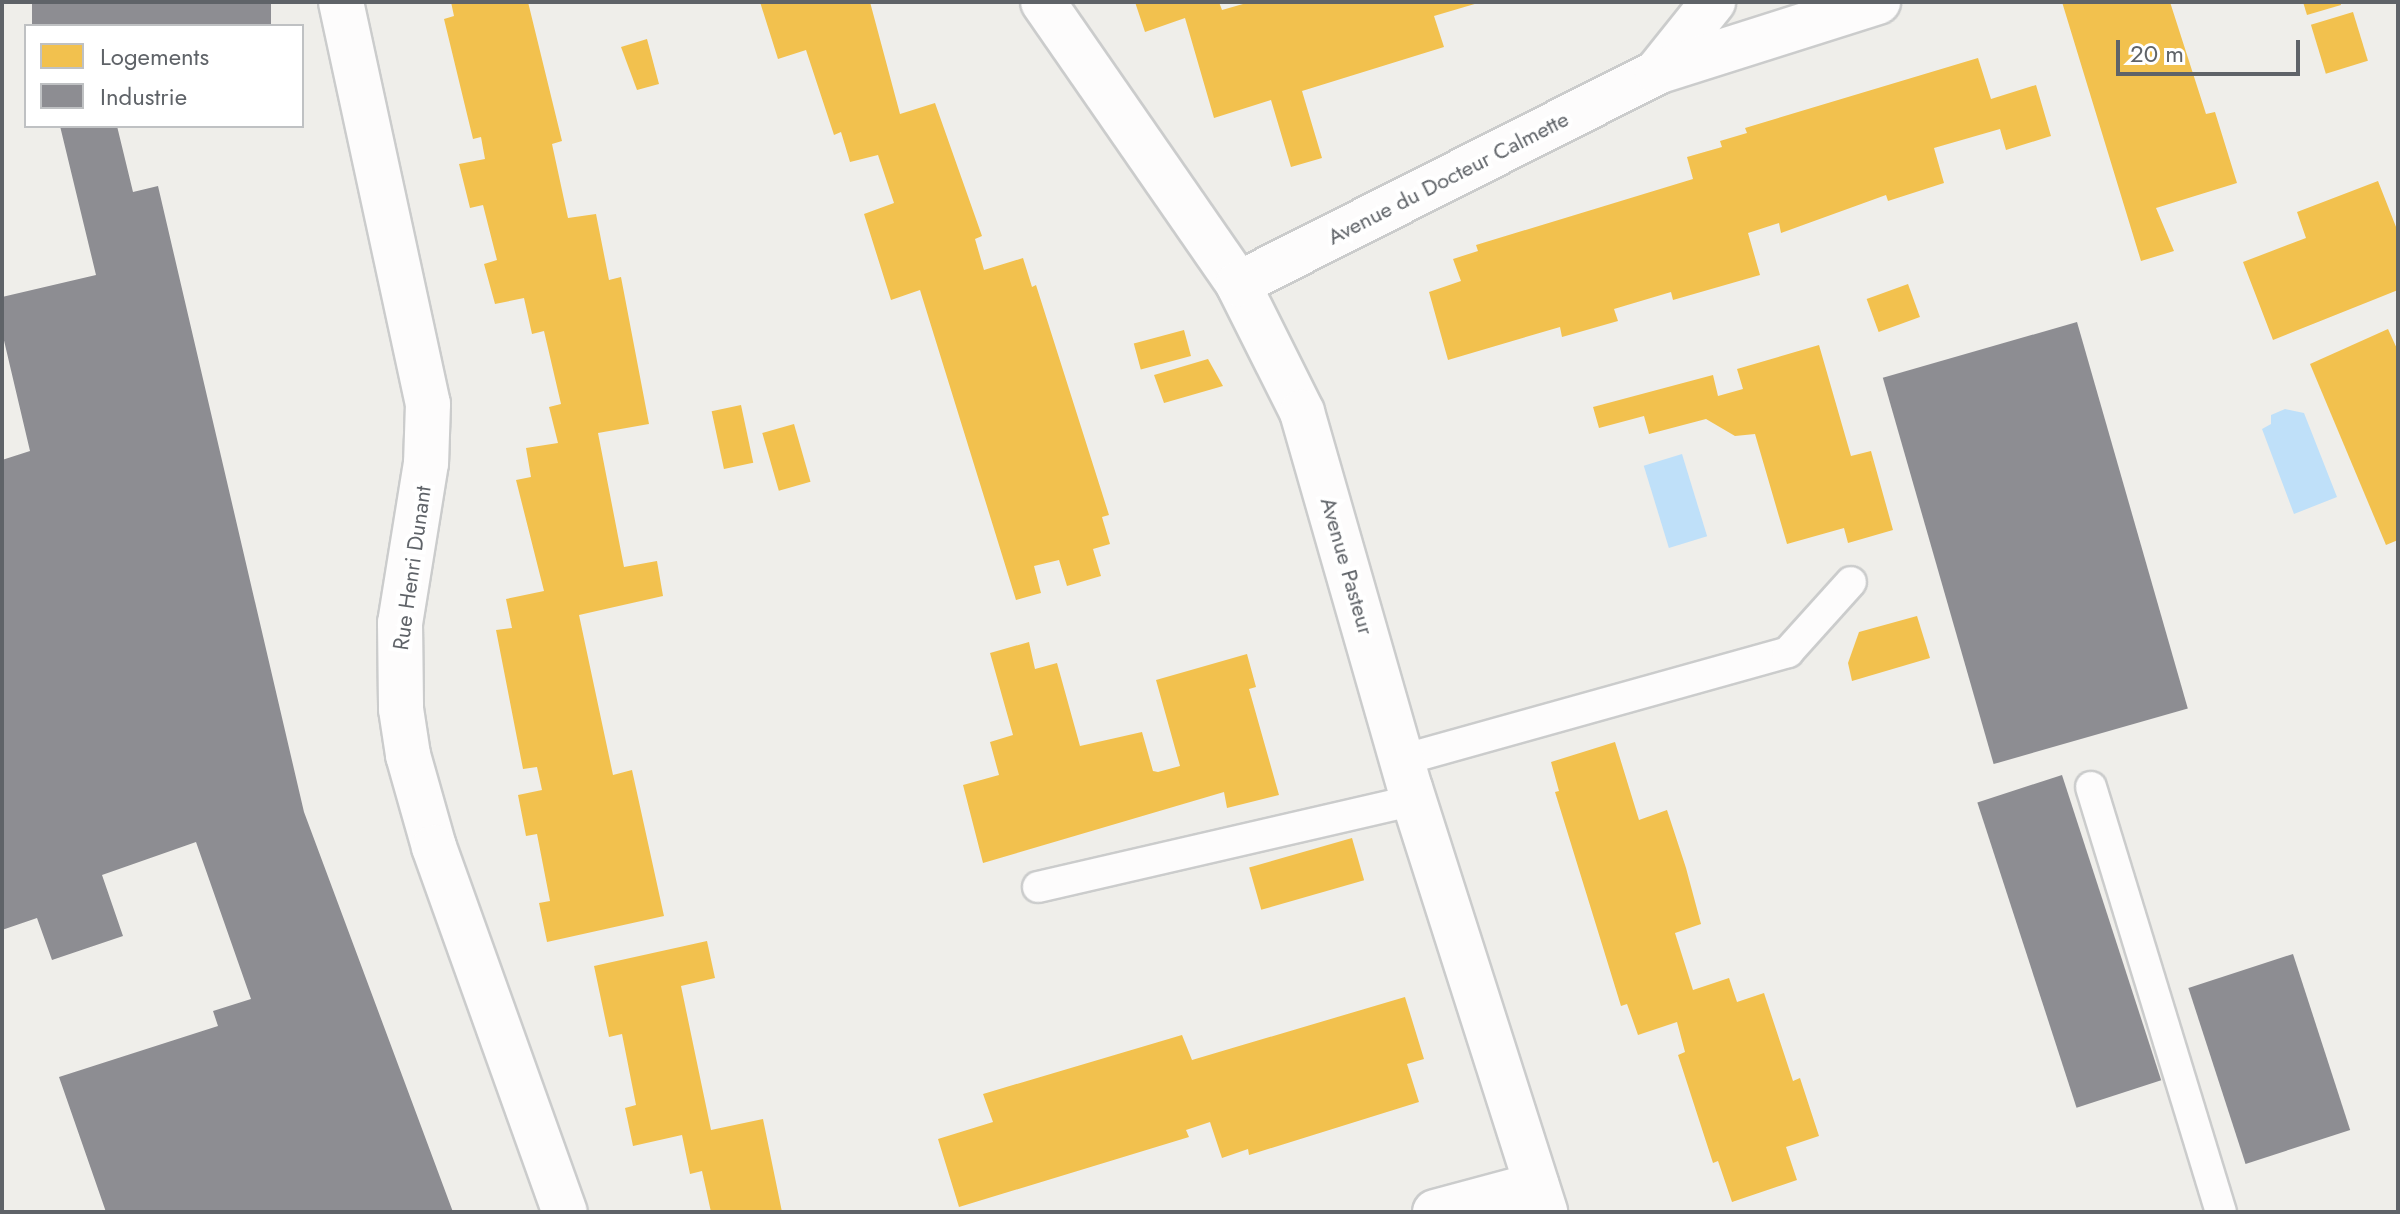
<!DOCTYPE html>
<style>
body{margin:0}
#map{position:relative;width:2400px;height:1214px;overflow:hidden;background:#efeeea;font-family:Jost,sans-serif}
div>[style]{position:absolute}
[style*='--x']{left:calc(var(--x)*1px);top:calc(var(--y)*1px);width:calc(var(--w)*1px);rotate:calc(var(--a)*1deg)}
.water>*{inset:0;background:#bfe0f9;transform-origin:0 0}
.homes>*{inset:0;background:#f2c14e;transform-origin:0 0}
.industry>*{inset:0;background:#8d8d92;transform-origin:0 0}
.roads{filter:drop-shadow(2px 0 #cbcccc) drop-shadow(-2px 0 #cbcccc) drop-shadow(0 2px #cbcccc) drop-shadow(0 -2px #cbcccc)}
.lane>*{height:30px;margin:-15px;padding:0 15px;transform-origin:15px;border-radius:15px;background:#fdfcfc}
.street>*{height:44px;margin:-22px;padding:0 22px;transform-origin:22px;border-radius:22px;background:#fdfcfc}
span{translate:-50% -50%;white-space:nowrap;text-align:center;line-height:1.15;-webkit-text-stroke:8px #fff;paint-order:stroke}
.street-label{font-size:22px;color:#5f6368}
.frame{position:absolute;inset:0;border:4px solid #5f6368;pointer-events:none}
.legend{position:absolute;left:24px;top:24px;width:280px;height:104px;box-sizing:border-box;background:#fff;border:2px solid #bfc1c3;margin:0;padding:10px 14px;list-style:none;font-size:24px;color:#5f6368}
.legend li{display:flex;align-items:center;gap:16px;height:40px}
.legend b{width:40px;border:2px solid #bfc1c3}
.scale{position:absolute;left:2116px;top:40px;width:184px;height:36px;box-sizing:border-box;border:4px solid #5f6368;border-top:0;padding-left:10px;font-size:24px;line-height:28px;white-space:nowrap;color:#5f6368;-webkit-text-stroke:6px #fff;paint-order:stroke}
</style>
<div id="map">
<div class="water">
<i style="clip-path:polygon(2285px 409px,2304px 413px,2337px 497px,2294px 514px,2262px 429px,2271px 424px,2271px 415px)"></i>
<i style="left:1682px;top:454px;width:86px;height:40px;rotate:73deg"></i>
</div>
<div class="homes">
<i style="clip-path:polygon(451px 2px,528px 2px,562px 141px,552px 144px,568px 218px,596px 214px,609px 280px,621px 277px,649px 424px,598px 433px,624px 567px,657px 561px,663px 596px,579px 615px,613px 775px,632px 770px,664px 916px,547px 942px,539px 903px,550px 901px,537px 834px,526px 836px,518px 795px,542px 790px,537px 767px,523px 769px,496px 630px,512px 628px,506px 599px,544px 591px,516px 480px,531px 477px,526px 448px,558px 443px,549px 407px,561px 404px,544px 331px,532px 334px,524px 298px,495px 304px,484px 264px,497px 260px,483px 205px,470px 208px,459px 164px,485px 159px,481px 137px,473px 139px,444px 19px,454px 16px)"></i>
<i style="clip-path:polygon(760px 2px,870px 2px,900px 114px,935px 103px,982px 236px,975px 239px,984px 270px,1023px 258px,1032px 287px,1036px 285px,1109px 515px,1102px 517px,1110px 544px,1093px 549px,1101px 576px,1067px 586px,1059px 560px,1034px 566px,1041px 593px,1016px 600px,920px 290px,891px 300px,864px 214px,894px 203px,878px 155px,850px 162px,841px 132px,834px 135px,806px 50px,778px 59px)"></i>
<i style="clip-path:polygon(1135px 2px,1219px 2px,1222px 10px,1250px 2px,1478px 3px,1434px 16px,1444px 47px,1302px 91px,1322px 158px,1291px 167px,1271px 100px,1214px 118px,1185px 18px,1145px 32px)"></i>
<i style="clip-path:polygon(2062px 2px,2170px 2px,2206px 114px,2215px 112px,2237px 183px,2156px 208px,2174px 251px,2141px 261px)"></i>
<i style="clip-path:polygon(2303px 2px,2340px 2px,2341px 5px,2307px 15px)"></i>
<i style="left:2353px;top:12px;width:51px;height:44px;rotate:73deg"></i>
<i style="clip-path:polygon(647px 39px,659px 84px,637px 90px,621px 47px)"></i>
<i style="clip-path:polygon(1978px 58px,1991px 99px,2036px 85px,2051px 136px,2006px 150px,2000px 129px,1934px 148px,1944px 183px,1888px 201px,1886px 195px,1781px 233px,1779px 223px,1748px 233px,1760px 275px,1673px 300px,1671px 292px,1614px 309px,1618px 321px,1562px 337px,1560px 327px,1448px 360px,1429px 292px,1461px 281px,1453px 259px,1478px 251px,1476px 245px,1693px 179px,1687px 157px,1722px 147px,1720px 141px,1747px 133px,1745px 128px)"></i>
<i style="clip-path:polygon(2378px 181px,2398px 232px,2398px 290px,2273px 340px,2243px 262px,2306px 238px,2297px 212px)"></i>
<i style="left:1908px;top:284px;width:35px;height:44px;rotate:70deg"></i>
<i style="clip-path:polygon(2388px 329px,2398px 351px,2398px 540px,2386px 545px,2310px 364px)"></i>
<i style="left:1184px;top:330px;width:27px;height:52px;rotate:75deg"></i>
<i style="clip-path:polygon(1819px 345px,1851px 456px,1871px 451px,1893px 530px,1848px 543px,1844px 528px,1787px 544px,1755px 434px,1735px 436px,1706px 419px,1649px 434px,1644px 416px,1599px 428px,1593px 407px,1713px 375px,1718px 396px,1743px 389px,1737px 369px)"></i>
<i style="clip-path:polygon(1208px 359px,1223px 386px,1164px 403px,1154px 375px)"></i>
<i style="left:741px;top:405px;width:59px;height:30px;rotate:78deg"></i>
<i style="left:794px;top:424px;width:60px;height:33px;rotate:74deg"></i>
<i style="clip-path:polygon(1917px 616px,1930px 658px,1852px 681px,1848px 663px,1859px 632px)"></i>
<i style="clip-path:polygon(1029px 642px,1035px 669px,1057px 663px,1080px 746px,1142px 732px,1153px 771px,1158px 772px,1180px 766px,1156px 680px,1247px 654px,1256px 687px,1249px 689px,1279px 795px,1227px 808px,1224px 792px,983px 863px,963px 785px,999px 775px,990px 742px,1013px 735px,990px 653px)"></i>
<i style="clip-path:polygon(1615px 742px,1639px 820px,1667px 810px,1686px 868px,1701px 924px,1675px 933px,1693px 990px,1729px 978px,1737px 1002px,1764px 993px,1793px 1081px,1800px 1078px,1819px 1136px,1786px 1147px,1797px 1180px,1732px 1202px,1718px 1161px,1713px 1163px,1678px 1055px,1685px 1052px,1677px 1022px,1638px 1035px,1627px 1004px,1621px 1006px,1555px 792px,1559px 791px,1551px 762px)"></i>
<i style="left:1352px;top:838px;width:44px;height:107px;rotate:74deg"></i>
<i style="clip-path:polygon(707px 941px,715px 978px,681px 986px,711px 1130px,763px 1119px,782px 1212px,711px 1212px,702px 1171px,690px 1174px,682px 1135px,633px 1146px,625px 1108px,636px 1105px,622px 1034px,609px 1037px,594px 966px)"></i>
<i style="clip-path:polygon(1405px 997px,1424px 1059px,1407px 1064px,1419px 1102px,1249px 1155px,1248px 1149px,1222px 1158px,1210px 1122px,1186px 1130px,1189px 1137px,959px 1207px,938px 1139px,993px 1122px,983px 1094px,1182px 1035px,1192px 1060px)"></i>
</div>
<div class="industry">
<i style="left:32px;top:2px;width:239px;height:25px"></i>
<i style="clip-path:polygon(60px 126px,117px 126px,133px 192px,158px 186px,304px 812px,453px 1212px,106px 1212px,59px 1077px,218px 1026px,213px 1011px,251px 999px,196px 842px,102px 875px,123px 936px,52px 960px,37px 918px,2px 930px,2px 460px,30px 451px,2px 332px,2px 297px,96px 275px)"></i>
<i style="left:2077px;top:322px;width:402px;height:202px;rotate:74deg"></i>
<i style="left:2062px;top:775px;width:321px;height:89px;rotate:72deg"></i>
<i style="left:2293px;top:954px;width:185px;height:110px;rotate:72deg"></i>
</div>
<div class="roads">
<div class="lane">
<i style="--x:1402;--y:760;--w:401;--a:-15.6"></i>
<i style="--x:1788;--y:652;--w:94;--a:-48"></i>
<i style="--x:2091;--y:787;--w:444;--a:73"></i>
<i style="--x:1038;--y:887;--w:387;--a:-13"></i>
</div>
<div class="street">
<i style="--x:341;--y:2;--w:411;--a:77.8"></i>
<i style="--x:428;--y:404;--w:59;--a:91.9"></i>
<i style="--x:426;--y:463;--w:162;--a:99.2"></i>
<i style="--x:400;--y:623;--w:86;--a:89.3"></i>
<i style="--x:401;--y:709;--w:47;--a:81.3"></i>
<i style="--x:408;--y:755;--w:96;--a:74.2"></i>
<i style="--x:434;--y:847;--w:388;--a:70.3"></i>
<i style="--x:1043;--y:2;--w:343;--a:55.3"></i>
<i style="--x:1238;--y:284;--w:143;--a:63.4"></i>
<i style="--x:1302;--y:412;--w:391;--a:74"></i>
<i style="--x:1410;--y:788;--w:445;--a:72.3"></i>
<i style="--x:1657;--y:72;--w:90;--a:-51.3"></i>
<i style="--x:1238;--y:284;--w:470;--a:-26.8"></i>
<i style="--x:1657;--y:72;--w:232;--a:-17.6"></i>
<i style="--x:1435;--y:1212;--w:105;--a:-15"></i>
</div>
</div>
<div class="street-label">
<span style="left:1448px;top:178px;rotate:-27deg">Avenue du Docteur Calmette</span>
<span style="left:1347px;top:566px;rotate:74deg">Avenue Pasteur</span>
<span style="left:412px;top:568px;rotate:-82deg">Rue Henri Dunant</span>
</div>
<div class="frame"></div>
<ul class="legend">
<li><b style="height:22px;background:#f2c14e"></b>Logements</li>
<li><b style="height:22px;background:#8d8d92"></b>Industrie</li>
</ul>
<div class="scale">20 m</div>
</div>
